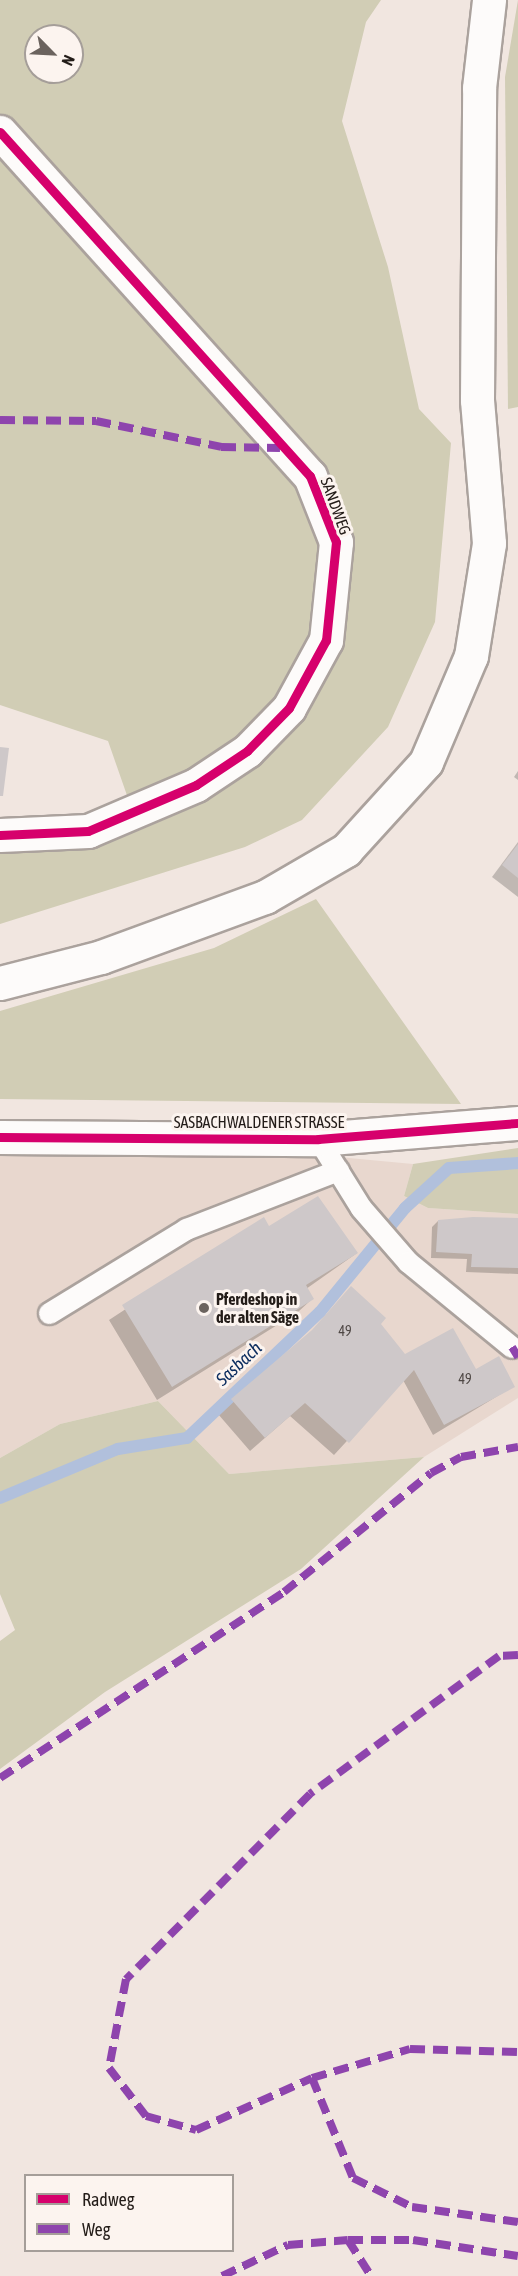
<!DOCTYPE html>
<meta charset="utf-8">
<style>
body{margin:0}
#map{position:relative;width:518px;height:2276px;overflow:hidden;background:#f1e6e0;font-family:"Asap Condensed",sans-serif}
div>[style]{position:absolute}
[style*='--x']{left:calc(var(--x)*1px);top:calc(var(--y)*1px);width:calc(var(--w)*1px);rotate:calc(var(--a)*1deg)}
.industrial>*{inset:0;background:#e8d7ce}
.green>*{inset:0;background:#d1cdb5}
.shadow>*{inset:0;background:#0003}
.stream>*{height:12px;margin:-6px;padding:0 6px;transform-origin:6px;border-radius:6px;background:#b1c0dc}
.building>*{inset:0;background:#cec8c9}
.roads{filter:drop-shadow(2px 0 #aba29d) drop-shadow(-2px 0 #aba29d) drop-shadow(0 2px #aba29d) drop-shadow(0 -2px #aba29d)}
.service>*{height:21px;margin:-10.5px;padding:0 10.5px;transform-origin:10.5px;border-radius:10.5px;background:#fdfbfa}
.minor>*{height:33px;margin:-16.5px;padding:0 16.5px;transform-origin:16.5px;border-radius:16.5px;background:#fdfbfa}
.secondary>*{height:33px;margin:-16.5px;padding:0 16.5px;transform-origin:16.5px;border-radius:16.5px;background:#fdfbfa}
.quiet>*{height:8px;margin-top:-4px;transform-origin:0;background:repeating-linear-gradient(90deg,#8e44ad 0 15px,transparent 0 23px)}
.cycleway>*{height:9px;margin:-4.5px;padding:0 4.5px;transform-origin:4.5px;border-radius:4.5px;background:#d6006c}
.dots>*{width:16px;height:16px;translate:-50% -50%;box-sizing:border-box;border:3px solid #fcf4ef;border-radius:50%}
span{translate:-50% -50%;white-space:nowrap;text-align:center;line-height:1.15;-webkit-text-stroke:6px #fcf4ef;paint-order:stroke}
.number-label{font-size:14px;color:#4e4744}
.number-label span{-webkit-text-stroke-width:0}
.street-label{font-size:16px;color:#231c18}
.poi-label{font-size:16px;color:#231c18;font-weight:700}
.left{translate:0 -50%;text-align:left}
.water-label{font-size:18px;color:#0d2e60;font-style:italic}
.legend{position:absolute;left:24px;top:2174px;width:210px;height:78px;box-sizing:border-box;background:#fcf4ef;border:2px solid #a59e99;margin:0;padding:8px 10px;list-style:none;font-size:18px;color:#231c18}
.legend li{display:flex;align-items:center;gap:12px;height:30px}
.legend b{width:30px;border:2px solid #a59e99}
.north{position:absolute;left:24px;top:24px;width:60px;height:60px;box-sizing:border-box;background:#fcf4ef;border:2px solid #a59e99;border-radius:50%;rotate:114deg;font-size:16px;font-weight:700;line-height:24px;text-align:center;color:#231c18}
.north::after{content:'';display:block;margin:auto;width:21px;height:27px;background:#6b635e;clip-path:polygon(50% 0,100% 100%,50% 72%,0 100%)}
</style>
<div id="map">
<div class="industrial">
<i style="clip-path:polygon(70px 1145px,285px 1152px,413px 1164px,404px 1196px,428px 1208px,518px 1214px,518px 1398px,424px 1457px,229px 1474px,158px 1401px,60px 1424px,0 1458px,0 1154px)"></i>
</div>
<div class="green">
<i style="clip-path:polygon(evenodd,0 0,381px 0,366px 22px,342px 121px,388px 267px,419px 409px,451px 443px,435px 622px,388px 727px,302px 820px,245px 847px,0 924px,0 846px,137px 824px,108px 741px,0 705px,0 0,36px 36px,72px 36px,72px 72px,36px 72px,36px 36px)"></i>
<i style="clip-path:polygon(518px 0,518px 407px,508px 409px,505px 77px)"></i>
<i style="clip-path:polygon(316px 899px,461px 1104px,0 1099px,0 1011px,214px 948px)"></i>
<i style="clip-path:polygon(518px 1148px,518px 1214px,428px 1208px,404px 1196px,413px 1164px)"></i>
<i style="clip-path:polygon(158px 1401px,229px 1474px,424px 1457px,301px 1569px,105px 1692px,0 1769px,0 1641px,15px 1630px,0 1594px,0 1458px,60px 1424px)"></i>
</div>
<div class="shadow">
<i style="clip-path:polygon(518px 771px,518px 780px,514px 777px)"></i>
<i style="clip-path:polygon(518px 842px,518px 897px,492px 877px)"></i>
<i style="clip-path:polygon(263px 1219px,269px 1228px,357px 1253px,306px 1289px,312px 1299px,298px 1312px,157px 1400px,109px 1320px)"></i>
<i style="clip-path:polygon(438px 1221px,518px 1224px,518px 1274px,466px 1272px,467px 1259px,431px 1258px,432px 1227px)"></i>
<i style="clip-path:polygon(379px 1324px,403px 1358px,475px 1371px,514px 1386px,433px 1435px,403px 1380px,334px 1455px,290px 1416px,250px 1451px,218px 1414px,232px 1400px)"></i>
</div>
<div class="stream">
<i style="--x:0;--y:1498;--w:128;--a:-22.6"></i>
<i style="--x:118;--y:1449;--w:70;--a:-9.1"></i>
<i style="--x:187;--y:1438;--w:183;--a:-43.5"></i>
<i style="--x:320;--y:1312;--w:134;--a:-50.7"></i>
<i style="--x:405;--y:1208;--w:59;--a:-42.3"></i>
<i style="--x:449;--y:1168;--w:69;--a:-4.1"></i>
</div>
<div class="building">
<i style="clip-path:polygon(0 747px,9px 748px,3px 796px,0 796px)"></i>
<i style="clip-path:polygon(518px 844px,518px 878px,502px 865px)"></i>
<i style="clip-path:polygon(318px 1196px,358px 1253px,306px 1285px,314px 1299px,172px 1387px,122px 1305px,264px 1217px,269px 1226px)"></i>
<i style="clip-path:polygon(473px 1217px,518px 1218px,518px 1268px,471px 1267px,472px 1254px,436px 1252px,438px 1220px)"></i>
<i style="clip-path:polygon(351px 1286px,386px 1318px,381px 1324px,405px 1354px,453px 1328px,476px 1369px,499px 1356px,515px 1387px,444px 1425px,414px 1370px,349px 1443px,305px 1403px,265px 1438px,231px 1399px,312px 1330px)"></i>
</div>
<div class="roads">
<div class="service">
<i style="--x:318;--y:1139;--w:81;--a:58.1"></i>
<i style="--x:361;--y:1208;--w:72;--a:49"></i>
<i style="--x:408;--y:1262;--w:134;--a:39.3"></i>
<i style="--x:49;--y:1313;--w:161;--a:-31.5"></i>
<i style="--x:186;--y:1229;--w:163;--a:-21.2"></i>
</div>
<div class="minor">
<i style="--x:0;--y:132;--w:463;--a:48"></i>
<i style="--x:310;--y:476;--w:71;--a:68.5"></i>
<i style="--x:336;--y:542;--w:99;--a:95.8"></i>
<i style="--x:326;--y:640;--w:77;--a:118.6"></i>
<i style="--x:289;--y:708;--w:60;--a:134.3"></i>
<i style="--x:247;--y:751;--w:61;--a:146.3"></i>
<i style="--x:196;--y:785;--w:117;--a:156.9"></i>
<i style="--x:88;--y:831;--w:88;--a:177.4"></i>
</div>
<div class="secondary">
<i style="--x:0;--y:983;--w:104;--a:-14.4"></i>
<i style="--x:101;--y:957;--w:175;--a:-20.1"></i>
<i style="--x:265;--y:897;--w:94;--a:-30.1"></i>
<i style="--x:346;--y:850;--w:119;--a:-47.7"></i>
<i style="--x:426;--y:762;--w:115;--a:-67"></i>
<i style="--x:471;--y:656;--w:114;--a:-80.9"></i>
<i style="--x:489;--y:543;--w:144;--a:-94.8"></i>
<i style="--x:477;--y:400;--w:312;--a:-89.6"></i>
<i style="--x:479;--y:88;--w:89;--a:-83.5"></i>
<i style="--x:0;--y:1137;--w:318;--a:0.4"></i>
<i style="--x:318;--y:1139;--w:201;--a:-4.6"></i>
</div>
</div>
<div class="quiet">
<i style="--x:0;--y:420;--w:96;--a:0.6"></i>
<i style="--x:96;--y:421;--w:128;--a:11.7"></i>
<i style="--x:221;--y:447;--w:59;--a:1"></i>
<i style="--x:512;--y:1347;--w:12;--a:59"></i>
<i style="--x:518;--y:1655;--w:19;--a:177"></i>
<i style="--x:499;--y:1656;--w:234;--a:143.9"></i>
<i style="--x:310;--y:1794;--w:261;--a:134.8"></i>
<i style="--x:126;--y:1979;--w:91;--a:100.8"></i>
<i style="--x:109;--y:2068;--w:61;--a:52.4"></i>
<i style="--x:146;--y:2116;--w:52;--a:15.6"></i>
<i style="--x:196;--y:2130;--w:127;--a:-24.1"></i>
<i style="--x:312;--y:2078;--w:108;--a:67.7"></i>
<i style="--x:353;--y:2178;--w:66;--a:26.2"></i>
<i style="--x:412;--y:2207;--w:107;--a:8.1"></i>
<i style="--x:0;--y:1778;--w:339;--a:-33.2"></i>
<i style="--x:284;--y:1592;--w:189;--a:-39"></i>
<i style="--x:431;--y:1473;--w:34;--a:-28"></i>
<i style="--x:461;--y:1457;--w:58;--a:-10"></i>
<i style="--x:312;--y:2078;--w:102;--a:-16.5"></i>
<i style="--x:410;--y:2049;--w:108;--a:1.6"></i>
<i style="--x:348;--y:2240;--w:43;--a:57.4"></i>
<i style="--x:222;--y:2276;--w:73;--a:-25.2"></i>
<i style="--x:288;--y:2245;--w:60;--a:-4.8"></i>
<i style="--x:348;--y:2240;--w:65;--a:0"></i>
<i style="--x:413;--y:2240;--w:106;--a:8.7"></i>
</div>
<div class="cycleway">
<i style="--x:0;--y:132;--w:463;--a:48"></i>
<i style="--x:310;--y:476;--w:71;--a:68.5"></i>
<i style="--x:336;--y:542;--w:99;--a:95.8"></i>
<i style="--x:326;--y:640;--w:77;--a:118.6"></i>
<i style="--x:289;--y:708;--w:60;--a:134.3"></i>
<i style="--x:247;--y:751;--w:61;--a:146.3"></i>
<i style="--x:196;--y:785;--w:117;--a:156.9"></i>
<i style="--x:88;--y:831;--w:88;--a:177.4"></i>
<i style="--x:0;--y:1137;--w:318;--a:0.4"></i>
<i style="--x:318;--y:1139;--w:201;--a:-4.6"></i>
</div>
<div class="dots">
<i style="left:204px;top:1308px;background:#6b635e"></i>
</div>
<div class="number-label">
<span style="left:345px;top:1331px">49</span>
<span style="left:465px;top:1379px">49</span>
</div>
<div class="street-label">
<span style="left:336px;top:506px;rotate:70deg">SANDWEG</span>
<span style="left:259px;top:1122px">SASBACHWALDENER STRASSE</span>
</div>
<div class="poi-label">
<span class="left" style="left:216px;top:1308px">Pferdeshop in<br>der alten Säge</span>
</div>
<div class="water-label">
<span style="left:239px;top:1364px;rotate:-43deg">Sasbach</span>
</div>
<ul class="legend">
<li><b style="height:8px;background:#d6006c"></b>Radweg</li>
<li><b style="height:8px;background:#8e44ad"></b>Weg</li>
</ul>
<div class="north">N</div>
</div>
